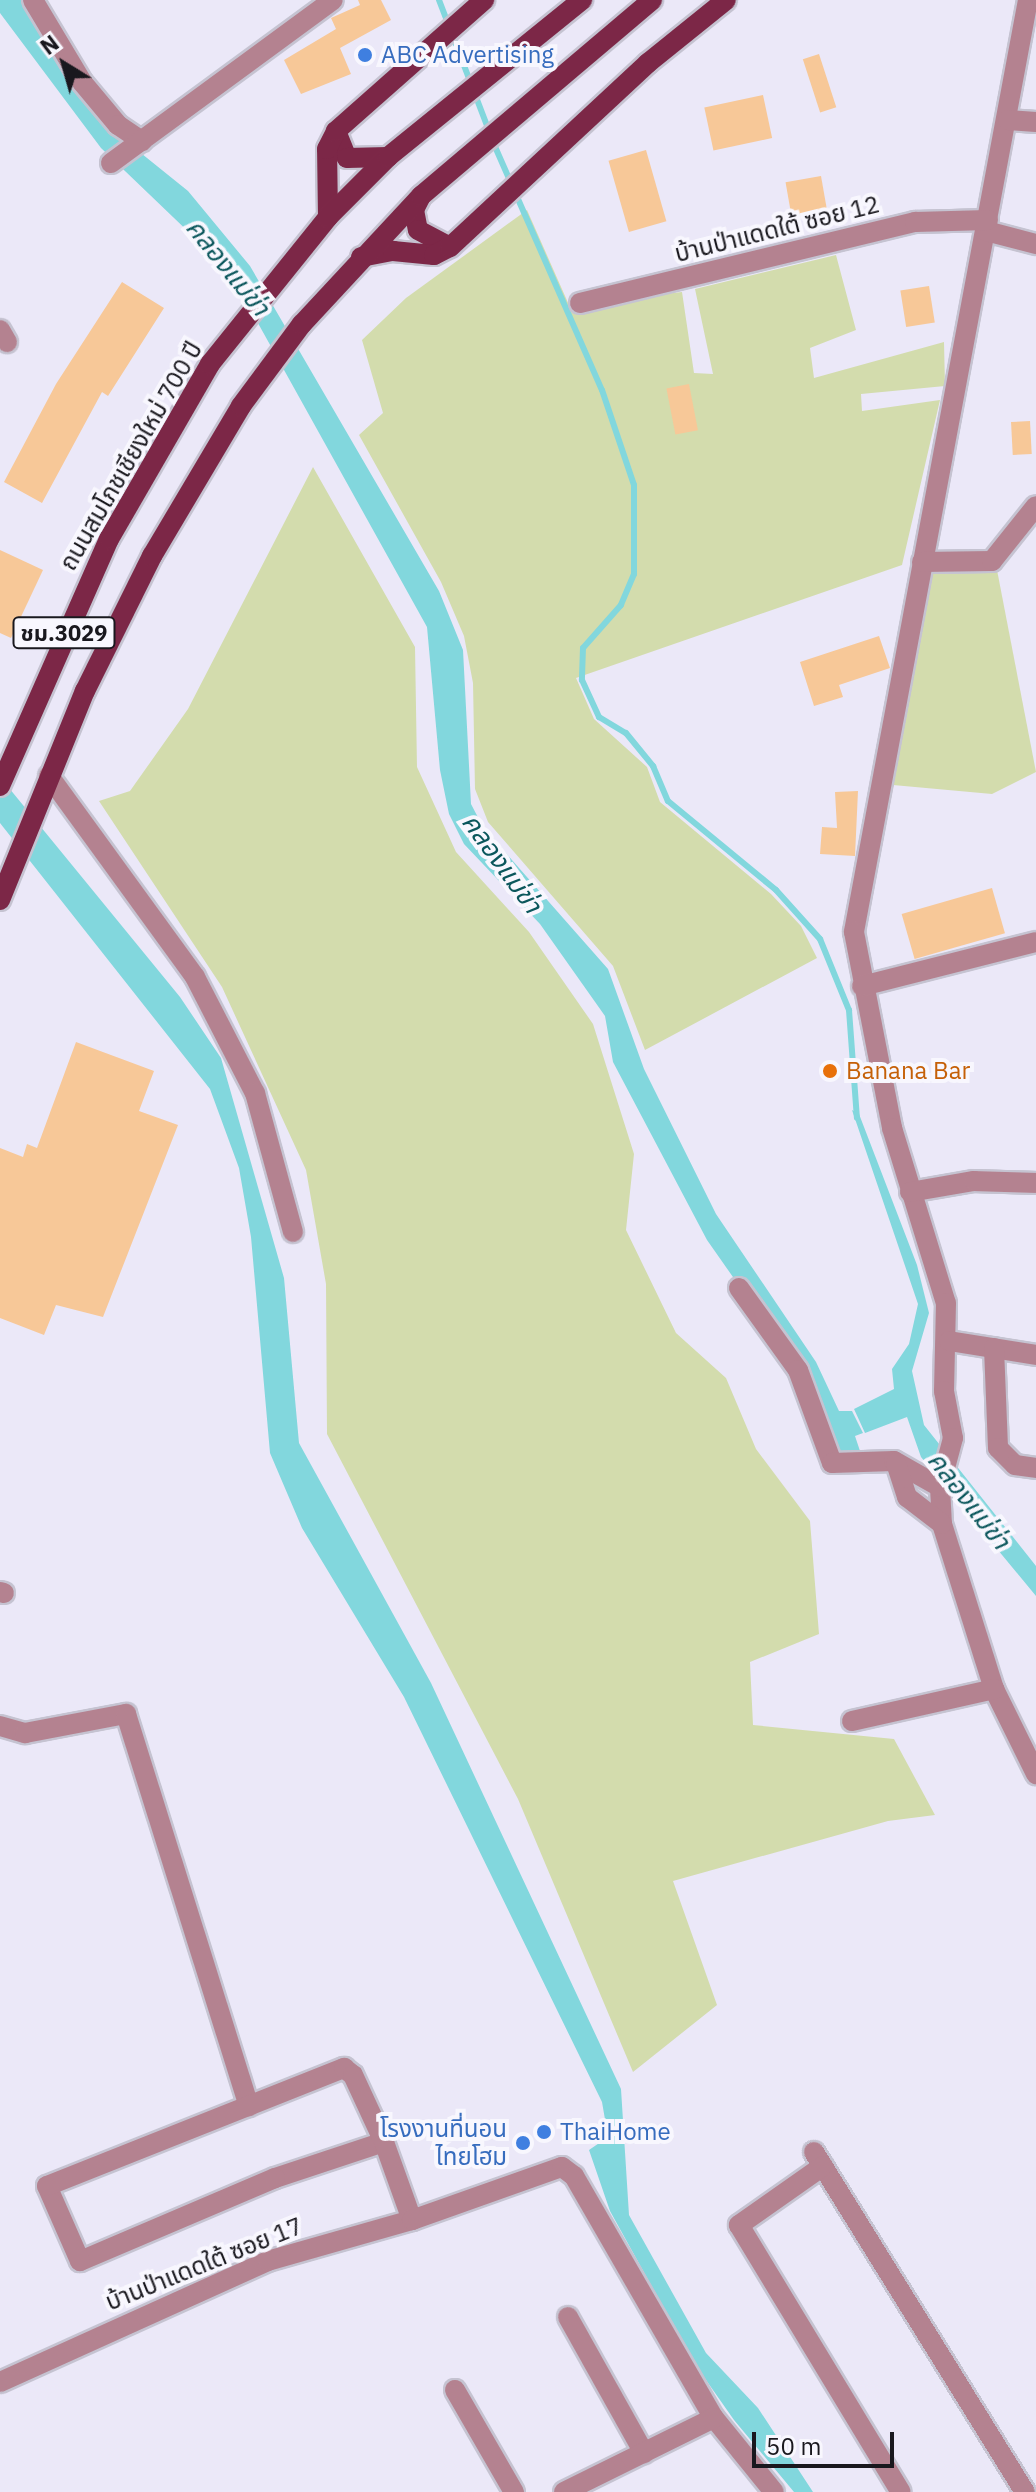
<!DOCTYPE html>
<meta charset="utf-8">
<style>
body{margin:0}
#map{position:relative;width:1036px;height:2492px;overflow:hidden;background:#ebe8f8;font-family:"IBM Plex Sans","Noto Sans Thai",sans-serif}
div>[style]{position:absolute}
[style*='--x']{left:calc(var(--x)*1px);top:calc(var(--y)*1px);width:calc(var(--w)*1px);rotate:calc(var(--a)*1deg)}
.green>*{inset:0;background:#d3dcad}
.water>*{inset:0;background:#82d7dd}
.stream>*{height:6px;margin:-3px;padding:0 3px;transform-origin:3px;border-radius:3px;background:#82d7dd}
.building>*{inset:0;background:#f7c898;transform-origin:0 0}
.roads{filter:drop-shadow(2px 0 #c5c3d1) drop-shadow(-2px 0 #c5c3d1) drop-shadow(0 2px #c5c3d1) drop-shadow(0 -2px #c5c3d1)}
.minor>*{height:20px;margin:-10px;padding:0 10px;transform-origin:10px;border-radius:10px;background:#b48290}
.major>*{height:20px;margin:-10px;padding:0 10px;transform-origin:10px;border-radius:10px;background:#7c2747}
.dots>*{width:22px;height:22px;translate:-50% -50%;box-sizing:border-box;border:4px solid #f8f7fe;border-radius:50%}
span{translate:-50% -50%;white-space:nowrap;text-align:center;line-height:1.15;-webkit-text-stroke:8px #f8f7fe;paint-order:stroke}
.shield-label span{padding:2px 6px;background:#f8f7fe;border:2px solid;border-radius:6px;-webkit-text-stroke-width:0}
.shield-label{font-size:22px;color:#19181e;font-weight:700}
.shop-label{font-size:24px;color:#366cbe}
.left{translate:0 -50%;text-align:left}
.right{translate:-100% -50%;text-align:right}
.street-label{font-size:24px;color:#19181e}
.food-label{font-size:24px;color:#c56008}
.water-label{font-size:26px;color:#0b575c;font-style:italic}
.north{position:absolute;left:24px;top:24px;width:80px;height:80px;-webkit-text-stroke:6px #f8f7fe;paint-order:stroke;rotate:323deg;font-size:22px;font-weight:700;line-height:32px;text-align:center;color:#19181e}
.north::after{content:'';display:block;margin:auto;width:28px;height:36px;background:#19181e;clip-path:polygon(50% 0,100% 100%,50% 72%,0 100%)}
.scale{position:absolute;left:752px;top:2432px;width:142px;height:36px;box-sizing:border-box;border:4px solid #19181e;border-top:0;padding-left:10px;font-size:24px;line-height:28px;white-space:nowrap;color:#19181e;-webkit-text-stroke:6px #f8f7fe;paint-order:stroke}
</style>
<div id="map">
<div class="green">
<i style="clip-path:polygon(527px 210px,569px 305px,682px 292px,694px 373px,713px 374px,695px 289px,836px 255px,856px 330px,810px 348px,814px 378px,944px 342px,945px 386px,861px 394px,862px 411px,940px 400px,902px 565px,576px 678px,594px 719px,647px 767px,660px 802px,771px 894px,801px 926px,817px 958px,645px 1050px,613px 966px,488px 822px,475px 789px,473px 683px,464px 636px,441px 582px,359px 435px,383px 413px,362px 340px,406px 298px)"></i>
<i style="clip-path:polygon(313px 467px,415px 647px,417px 767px,456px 852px,529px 932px,593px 1024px,634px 1154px,626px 1230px,676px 1333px,726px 1378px,756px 1449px,810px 1521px,819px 1634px,750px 1662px,753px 1725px,894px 1739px,935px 1815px,888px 1821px,673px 1881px,717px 2005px,633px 2072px,518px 1799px,327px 1434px,326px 1284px,306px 1170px,222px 987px,99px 801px,130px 791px,188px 709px)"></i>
<i style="clip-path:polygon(997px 570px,1036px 772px,992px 794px,893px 785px,931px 574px)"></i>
</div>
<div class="water">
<i style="clip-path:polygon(0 0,21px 0,111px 129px,188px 191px,250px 266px,439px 591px,463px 650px,471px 804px,483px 827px,608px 969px,644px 1069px,716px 1214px,816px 1362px,839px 1411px,852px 1411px,863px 1433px,855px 1436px,860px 1451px,831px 1457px,768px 1327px,707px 1240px,613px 1062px,605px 1016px,540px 924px,464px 844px,449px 814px,440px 770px,427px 627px,254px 316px,198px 241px,101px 148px,0 13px)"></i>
<i style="clip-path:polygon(0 777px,180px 997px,221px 1058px,284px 1278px,299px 1443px,431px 1683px,621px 2089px,629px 2215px,706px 2353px,758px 2408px,813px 2492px,794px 2492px,734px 2420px,694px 2363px,610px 2211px,589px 2150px,608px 2137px,602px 2102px,404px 1697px,302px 1528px,270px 1453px,251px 1237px,239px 1168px,210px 1089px,0 823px)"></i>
<i style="clip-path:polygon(852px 1110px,859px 1114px,917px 1265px,929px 1313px,912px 1371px,924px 1425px,1036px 1566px,1036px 1596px,921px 1457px,907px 1417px,865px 1433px,854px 1409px,894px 1389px,892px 1369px,909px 1344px,918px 1304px)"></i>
</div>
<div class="stream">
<i style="--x:439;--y:0;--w:140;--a:69.1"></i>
<i style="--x:493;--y:142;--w:271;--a:66.3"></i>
<i style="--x:602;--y:390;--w:100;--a:71.4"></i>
<i style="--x:634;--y:485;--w:89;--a:90"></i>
<i style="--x:634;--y:574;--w:34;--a:113"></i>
<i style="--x:621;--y:605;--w:57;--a:131.5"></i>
<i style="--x:583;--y:648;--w:32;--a:92"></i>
<i style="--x:582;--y:680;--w:41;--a:65.3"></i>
<i style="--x:599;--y:717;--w:31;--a:31"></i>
<i style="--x:626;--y:733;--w:43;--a:50.7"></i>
<i style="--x:653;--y:766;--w:38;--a:67"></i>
<i style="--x:668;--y:801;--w:140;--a:39.5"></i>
<i style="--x:776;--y:890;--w:66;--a:48.1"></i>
<i style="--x:820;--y:939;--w:77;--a:67.8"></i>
<i style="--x:849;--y:1010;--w:108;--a:85.8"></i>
</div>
<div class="building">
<i style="clip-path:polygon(358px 0,381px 0,391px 20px,340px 48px,351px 74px,301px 94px,284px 60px,336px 29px,331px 18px,360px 5px)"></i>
<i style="left:819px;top:54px;width:56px;height:17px;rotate:72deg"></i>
<i style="left:763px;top:95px;width:44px;height:60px;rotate:78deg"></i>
<i style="left:646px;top:150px;width:74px;height:39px;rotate:74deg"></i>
<i style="left:821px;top:176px;width:34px;height:36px;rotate:80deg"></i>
<i style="clip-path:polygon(122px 282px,164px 308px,108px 396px,102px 392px,42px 503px,4px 482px,56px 384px)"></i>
<i style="left:929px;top:286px;width:37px;height:29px;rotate:81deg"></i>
<i style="left:689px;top:384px;width:47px;height:23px;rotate:79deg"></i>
<i style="left:1030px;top:421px;width:33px;height:19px;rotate:87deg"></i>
<i style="clip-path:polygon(0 550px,43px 570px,11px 638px,0 633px)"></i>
<i style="clip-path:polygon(879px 636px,890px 668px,839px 685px,843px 697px,814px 706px,800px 662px)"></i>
<i style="clip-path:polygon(858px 791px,855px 856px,820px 854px,822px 827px,837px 828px,835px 792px)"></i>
<i style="left:992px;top:888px;width:47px;height:94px;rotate:74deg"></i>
<i style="clip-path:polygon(76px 1042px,154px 1071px,139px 1111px,178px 1125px,103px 1317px,56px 1305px,44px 1335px,0 1318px,0 1148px,23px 1157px,27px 1144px,37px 1148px)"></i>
</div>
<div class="roads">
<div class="minor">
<i style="--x:33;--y:0;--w:96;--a:59.1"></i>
<i style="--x:82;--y:82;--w:56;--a:50.1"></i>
<i style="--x:118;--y:125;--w:29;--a:34"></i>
<i style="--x:1028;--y:0;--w:948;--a:100.58"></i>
<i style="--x:854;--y:932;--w:200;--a:79"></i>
<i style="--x:892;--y:1128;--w:183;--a:72.9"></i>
<i style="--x:946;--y:1303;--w:88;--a:91.3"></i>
<i style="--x:944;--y:1391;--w:48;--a:79.2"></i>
<i style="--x:953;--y:1438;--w:51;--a:104.9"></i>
<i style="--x:940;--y:1487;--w:37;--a:87"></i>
<i style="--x:942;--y:1524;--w:173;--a:72.5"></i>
<i style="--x:994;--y:1689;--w:95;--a:63.7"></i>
<i style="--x:1008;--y:120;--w:28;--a:4"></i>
<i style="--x:111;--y:163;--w:275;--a:-36.3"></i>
<i style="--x:986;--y:231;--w:52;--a:14.6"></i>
<i style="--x:580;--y:303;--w:345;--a:-13.6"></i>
<i style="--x:915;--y:222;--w:73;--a:-1.6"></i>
<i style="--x:0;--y:330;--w:14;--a:60"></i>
<i style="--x:922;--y:562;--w:70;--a:-0.8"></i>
<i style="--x:992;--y:561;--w:70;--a:-51.3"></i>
<i style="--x:49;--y:776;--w:248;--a:54"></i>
<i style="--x:195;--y:977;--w:131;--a:62.7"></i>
<i style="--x:255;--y:1093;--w:144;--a:74.7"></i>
<i style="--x:862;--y:986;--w:179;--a:-14.2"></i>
<i style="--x:910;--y:1192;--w:65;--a:-9.8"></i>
<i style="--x:974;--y:1181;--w:62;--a:1.8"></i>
<i style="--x:739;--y:1288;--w:101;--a:54.3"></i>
<i style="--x:798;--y:1370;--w:99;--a:69.9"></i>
<i style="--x:832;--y:1463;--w:62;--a:-1.8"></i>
<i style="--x:894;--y:1461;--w:53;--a:29.5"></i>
<i style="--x:949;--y:1341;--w:88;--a:9.1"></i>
<i style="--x:994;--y:1348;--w:100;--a:87.7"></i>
<i style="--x:998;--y:1448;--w:24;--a:45"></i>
<i style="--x:1015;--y:1465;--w:21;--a:8"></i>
<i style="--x:896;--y:1463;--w:36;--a:72"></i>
<i style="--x:907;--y:1497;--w:44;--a:37.6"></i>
<i style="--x:0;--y:1592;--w:4;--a:14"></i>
<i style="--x:852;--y:1721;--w:146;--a:-12.7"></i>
<i style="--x:0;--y:1726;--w:26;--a:16"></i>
<i style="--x:25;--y:1733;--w:103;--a:-10.7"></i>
<i style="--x:126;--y:1714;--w:411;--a:72.6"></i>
<i style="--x:384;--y:2142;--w:115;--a:161.7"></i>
<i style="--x:275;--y:2178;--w:212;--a:156.9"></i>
<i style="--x:80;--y:2261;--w:82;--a:-113.7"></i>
<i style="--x:47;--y:2186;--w:320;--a:-21.7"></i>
<i style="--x:344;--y:2068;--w:11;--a:38"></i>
<i style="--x:353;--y:2075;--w:74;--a:65.2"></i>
<i style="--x:384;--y:2142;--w:83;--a:70.3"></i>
<i style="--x:814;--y:2152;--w:400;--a:58.2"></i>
<i style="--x:823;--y:2166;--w:103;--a:144.9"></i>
<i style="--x:739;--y:2225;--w:312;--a:58.8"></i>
<i style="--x:568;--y:2317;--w:156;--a:60.8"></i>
<i style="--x:0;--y:2382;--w:294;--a:-24.3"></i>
<i style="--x:268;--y:2261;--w:150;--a:-15.9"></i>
<i style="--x:412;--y:2220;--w:159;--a:-19.5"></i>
<i style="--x:562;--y:2167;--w:15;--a:37"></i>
<i style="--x:574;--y:2176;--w:280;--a:60"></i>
<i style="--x:714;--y:2418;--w:95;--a:51"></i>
<i style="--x:455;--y:2390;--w:118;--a:60"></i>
<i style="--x:564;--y:2492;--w:167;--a:-26.3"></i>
</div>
<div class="major">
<i style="--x:336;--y:131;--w:29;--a:68"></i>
<i style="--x:347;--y:158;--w:41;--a:-1.4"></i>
<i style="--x:420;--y:198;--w:13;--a:117"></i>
<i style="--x:414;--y:210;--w:20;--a:79"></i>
<i style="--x:418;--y:230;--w:36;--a:28"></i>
<i style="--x:328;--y:217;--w:68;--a:-90.8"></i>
<i style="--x:327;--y:149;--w:20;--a:-63"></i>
<i style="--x:336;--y:131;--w:198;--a:-41.5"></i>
<i style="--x:361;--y:257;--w:33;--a:-11"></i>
<i style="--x:393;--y:251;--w:41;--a:5.6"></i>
<i style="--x:434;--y:255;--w:18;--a:-27"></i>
<i style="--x:450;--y:247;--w:270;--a:-42.9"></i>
<i style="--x:648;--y:63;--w:100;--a:-38.9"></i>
<i style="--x:0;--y:786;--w:270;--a:-66.2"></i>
<i style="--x:109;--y:539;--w:202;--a:-60"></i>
<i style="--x:210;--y:364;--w:189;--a:-51.2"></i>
<i style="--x:328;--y:217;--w:85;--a:-45"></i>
<i style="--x:388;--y:157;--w:250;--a:-39"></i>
<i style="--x:0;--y:900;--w:226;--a:-67.9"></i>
<i style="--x:85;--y:691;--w:151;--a:-63.6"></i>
<i style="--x:152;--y:556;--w:174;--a:-59.3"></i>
<i style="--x:241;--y:406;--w:102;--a:-53.4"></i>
<i style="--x:302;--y:324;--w:175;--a:-47.1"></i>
<i style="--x:421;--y:196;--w:303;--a:-40.3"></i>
</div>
</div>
<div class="dots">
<i style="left:365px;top:55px;background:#3f7fe0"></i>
<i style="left:830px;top:1071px;background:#e8710a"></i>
<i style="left:544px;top:2132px;background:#3f7fe0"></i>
<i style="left:523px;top:2143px;background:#3f7fe0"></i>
</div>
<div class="shield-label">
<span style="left:64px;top:633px">ชม.3029</span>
</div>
<div class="shop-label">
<span class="left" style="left:381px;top:55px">ABC Advertising</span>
<span class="right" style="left:507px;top:2143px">โรงงานที่นอน<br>ไทยโฮม</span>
<span class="left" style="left:560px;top:2132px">ThaiHome</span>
</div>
<div class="street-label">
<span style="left:777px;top:229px;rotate:-14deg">บ้านป่าแดดใต้ ซอย 12</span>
<span style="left:131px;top:456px;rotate:-60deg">ถนนสมโภชเชียงใหม่ 700 ปี</span>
<span style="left:204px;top:2264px;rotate:-22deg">บ้านป่าแดดใต้ ซอย 17</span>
</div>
<div class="food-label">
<span class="left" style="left:846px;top:1071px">Banana Bar</span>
</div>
<div class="water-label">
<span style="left:228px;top:267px;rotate:51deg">คลองแม่ข่า</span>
<span style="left:502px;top:863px;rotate:54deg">คลองแม่ข่า</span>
<span style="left:969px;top:1500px;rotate:52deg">คลองแม่ข่า</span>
</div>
<div class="north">N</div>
<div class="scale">50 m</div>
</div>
